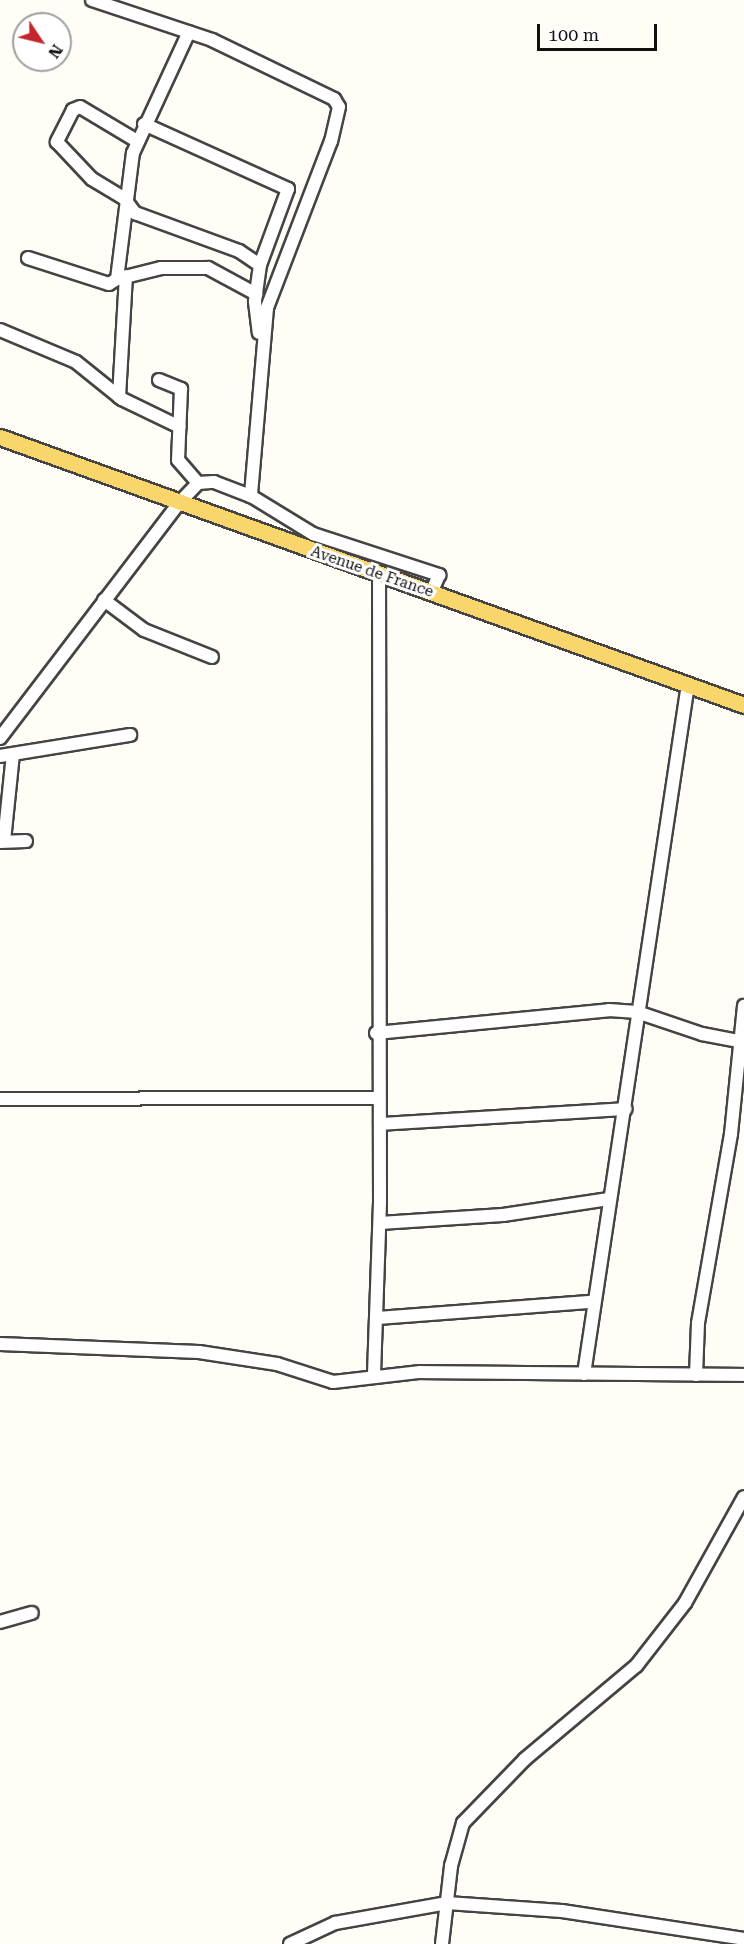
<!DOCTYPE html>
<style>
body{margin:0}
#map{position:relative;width:744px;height:1944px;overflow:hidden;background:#fffdf5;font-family:"Roboto Serif",serif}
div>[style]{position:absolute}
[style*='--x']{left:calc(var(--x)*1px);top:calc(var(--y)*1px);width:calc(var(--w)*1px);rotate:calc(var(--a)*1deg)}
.roads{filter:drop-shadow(2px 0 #444) drop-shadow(-2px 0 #444) drop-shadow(0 2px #444) drop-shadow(0 -2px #444)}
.minor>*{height:12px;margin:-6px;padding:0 6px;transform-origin:6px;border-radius:6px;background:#fff}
.major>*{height:15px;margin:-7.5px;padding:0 7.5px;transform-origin:7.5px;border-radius:7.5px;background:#f9d66b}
span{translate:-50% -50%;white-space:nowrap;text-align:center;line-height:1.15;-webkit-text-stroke:6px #fff;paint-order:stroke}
.street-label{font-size:15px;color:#111}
.north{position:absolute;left:12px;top:12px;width:60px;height:60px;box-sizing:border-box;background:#fff;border:2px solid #a0a0a0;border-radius:50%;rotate:125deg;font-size:16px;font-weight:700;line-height:24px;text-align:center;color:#111}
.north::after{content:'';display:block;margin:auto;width:21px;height:27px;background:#c4262e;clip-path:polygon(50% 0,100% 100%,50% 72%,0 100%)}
.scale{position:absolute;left:537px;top:24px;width:120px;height:27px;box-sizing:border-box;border:3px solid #111;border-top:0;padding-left:8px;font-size:18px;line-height:21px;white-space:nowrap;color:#111;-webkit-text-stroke:4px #fff;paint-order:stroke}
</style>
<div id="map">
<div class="roads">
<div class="minor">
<i style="--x:92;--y:0;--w:126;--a:18.4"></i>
<i style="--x:212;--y:40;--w:136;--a:25.8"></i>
<i style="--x:334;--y:99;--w:9;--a:58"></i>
<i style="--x:339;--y:107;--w:35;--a:103"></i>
<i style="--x:331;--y:141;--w:179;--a:111"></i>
<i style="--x:267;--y:308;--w:189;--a:94.9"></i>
<i style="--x:251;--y:496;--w:73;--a:31.5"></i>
<i style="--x:313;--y:534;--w:133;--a:18"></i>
<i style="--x:439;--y:575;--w:20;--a:114"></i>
<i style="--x:144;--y:124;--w:158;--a:24.3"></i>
<i style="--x:288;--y:189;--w:81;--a:110.2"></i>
<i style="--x:260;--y:265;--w:37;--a:98"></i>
<i style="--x:255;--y:302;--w:31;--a:83"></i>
<i style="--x:137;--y:141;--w:66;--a:-149.2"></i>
<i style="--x:80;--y:107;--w:8;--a:157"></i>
<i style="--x:73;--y:110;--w:36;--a:117"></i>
<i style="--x:57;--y:142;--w:51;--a:46.6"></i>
<i style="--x:92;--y:179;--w:37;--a:31"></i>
<i style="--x:124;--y:198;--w:19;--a:54"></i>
<i style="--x:135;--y:213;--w:111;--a:20.1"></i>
<i style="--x:239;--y:251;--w:25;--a:34"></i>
<i style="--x:28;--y:258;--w:85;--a:17.8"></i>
<i style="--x:109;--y:284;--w:9;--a:-32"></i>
<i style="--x:117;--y:279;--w:127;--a:-82.8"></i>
<i style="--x:133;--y:153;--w:133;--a:-65.2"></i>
<i style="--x:117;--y:279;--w:45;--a:-14"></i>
<i style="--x:161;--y:268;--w:47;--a:0"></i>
<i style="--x:208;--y:268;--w:55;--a:28.4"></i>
<i style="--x:0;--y:330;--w:82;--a:22.8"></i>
<i style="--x:76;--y:362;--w:59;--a:38.8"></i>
<i style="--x:122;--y:399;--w:64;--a:25.8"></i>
<i style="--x:159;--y:380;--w:24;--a:22"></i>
<i style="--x:181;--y:389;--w:71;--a:92.4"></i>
<i style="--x:178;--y:460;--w:30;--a:49"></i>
<i style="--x:119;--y:397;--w:121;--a:-86.7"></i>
<i style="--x:104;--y:600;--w:50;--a:36.9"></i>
<i style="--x:144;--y:630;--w:73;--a:21.7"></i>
<i style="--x:0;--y:738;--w:294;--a:-52.7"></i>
<i style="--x:178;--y:504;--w:29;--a:-46"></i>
<i style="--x:198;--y:483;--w:16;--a:-4"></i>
<i style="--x:214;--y:482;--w:40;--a:21"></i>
<i style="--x:0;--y:756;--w:132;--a:-9.2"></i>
<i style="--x:4;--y:841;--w:87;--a:-84.1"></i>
<i style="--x:0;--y:842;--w:26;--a:-2"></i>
<i style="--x:376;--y:1033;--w:234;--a:-5.6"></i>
<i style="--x:609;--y:1010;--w:28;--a:4"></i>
<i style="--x:637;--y:1012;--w:69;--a:18.7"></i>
<i style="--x:702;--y:1034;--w:43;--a:10.8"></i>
<i style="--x:0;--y:1099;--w:379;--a:-0.2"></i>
<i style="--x:380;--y:1124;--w:246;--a:-3.5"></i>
<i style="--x:380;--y:1223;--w:123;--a:-3.7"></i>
<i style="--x:503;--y:1215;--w:107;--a:-8.6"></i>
<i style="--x:377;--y:1318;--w:216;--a:-4.3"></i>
<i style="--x:0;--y:1344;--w:199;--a:2.3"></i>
<i style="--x:199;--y:1352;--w:79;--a:8.7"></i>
<i style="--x:277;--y:1364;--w:59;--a:17.8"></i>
<i style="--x:333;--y:1382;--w:88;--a:-6.6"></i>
<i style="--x:420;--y:1372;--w:324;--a:0.5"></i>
<i style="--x:374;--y:1374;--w:172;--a:-88"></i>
<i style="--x:380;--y:1202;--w:627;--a:-90.09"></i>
<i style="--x:584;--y:1374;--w:698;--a:-81.43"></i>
<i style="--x:696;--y:1375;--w:52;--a:-87.8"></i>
<i style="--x:698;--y:1323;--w:192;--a:-80.1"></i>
<i style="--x:731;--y:1134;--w:129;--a:-84.2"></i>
<i style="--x:0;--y:1622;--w:33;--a:-16"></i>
<i style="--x:290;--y:1944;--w:50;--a:-25"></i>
<i style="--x:335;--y:1923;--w:114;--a:-10.1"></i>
<i style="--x:447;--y:1903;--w:115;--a:4"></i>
<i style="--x:562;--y:1911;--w:184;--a:8.7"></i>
<i style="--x:442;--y:1944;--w:79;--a:-83.4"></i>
<i style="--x:451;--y:1866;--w:45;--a:-74.4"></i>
<i style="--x:463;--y:1823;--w:89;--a:-45.9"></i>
<i style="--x:525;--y:1759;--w:145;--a:-40"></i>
<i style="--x:636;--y:1666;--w:80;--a:-52.1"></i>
<i style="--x:685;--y:1603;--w:121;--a:-60.9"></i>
</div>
<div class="major">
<i style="--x:0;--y:437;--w:791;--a:19.81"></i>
</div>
</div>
<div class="street-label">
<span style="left:372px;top:572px;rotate:19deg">Avenue de France</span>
</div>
<div class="north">N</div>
<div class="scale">100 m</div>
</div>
